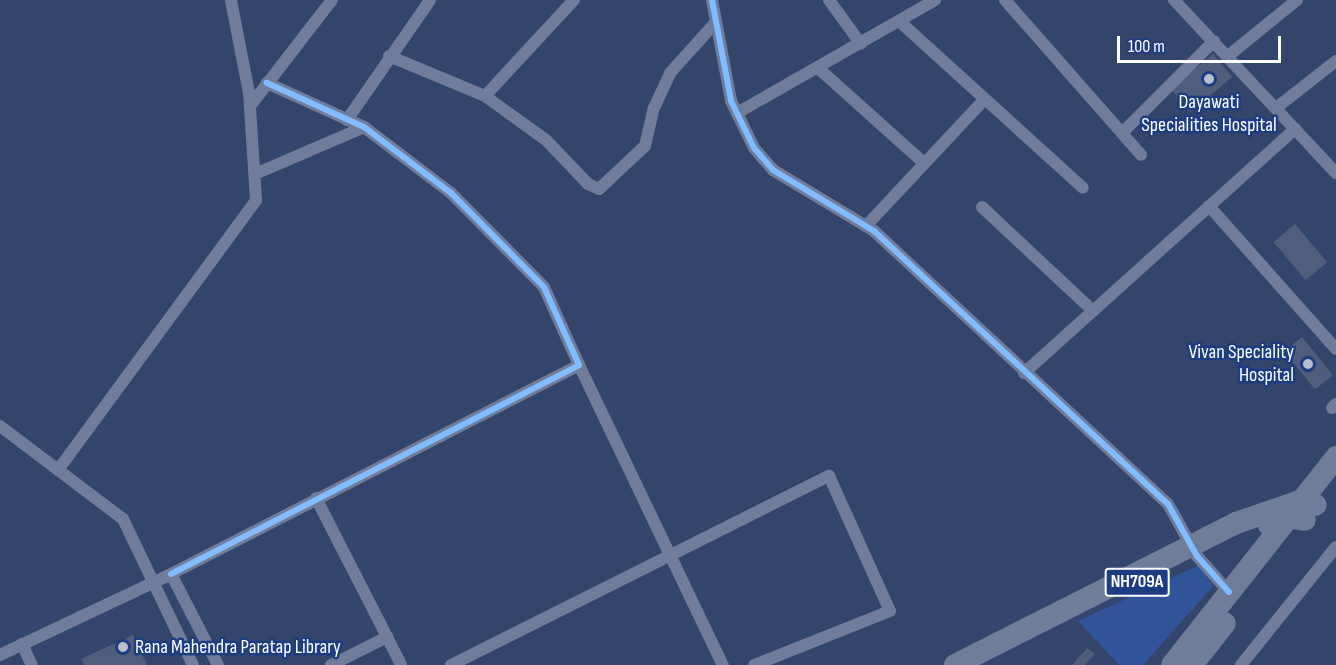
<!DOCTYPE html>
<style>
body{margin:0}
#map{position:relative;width:1336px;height:665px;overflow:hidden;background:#34456b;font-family:"Sofia Sans Condensed",sans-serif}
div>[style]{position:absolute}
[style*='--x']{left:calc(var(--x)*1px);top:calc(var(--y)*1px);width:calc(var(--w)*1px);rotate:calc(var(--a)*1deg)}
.green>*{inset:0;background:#315399}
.building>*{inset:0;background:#505e7c;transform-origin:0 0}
.street>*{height:12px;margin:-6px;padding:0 6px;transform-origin:6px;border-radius:6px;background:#707c99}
.highway>*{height:22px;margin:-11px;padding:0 11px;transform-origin:11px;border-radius:11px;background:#707d99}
.cycleway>*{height:6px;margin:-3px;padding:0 3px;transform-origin:3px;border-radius:3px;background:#80bcff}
.dots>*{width:16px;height:16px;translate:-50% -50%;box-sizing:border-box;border:3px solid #1d3d82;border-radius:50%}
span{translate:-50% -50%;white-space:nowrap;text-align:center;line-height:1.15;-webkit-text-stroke:5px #1d3d82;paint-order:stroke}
.shield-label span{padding:2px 4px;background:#1d3d82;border:2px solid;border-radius:4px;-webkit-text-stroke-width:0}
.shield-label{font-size:18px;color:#fff;font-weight:700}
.poi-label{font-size:20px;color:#fff}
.right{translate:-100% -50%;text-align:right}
.left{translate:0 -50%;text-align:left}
.scale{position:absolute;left:1117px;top:36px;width:164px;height:27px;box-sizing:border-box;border:3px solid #fff;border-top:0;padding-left:8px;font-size:18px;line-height:21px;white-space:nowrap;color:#fff;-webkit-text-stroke:4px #1d3d82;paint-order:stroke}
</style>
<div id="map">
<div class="green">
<i style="clip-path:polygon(1199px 565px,1213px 586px,1143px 665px,1119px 665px,1078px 621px)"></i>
</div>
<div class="building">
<i style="left:1213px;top:54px;width:30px;height:55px;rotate:50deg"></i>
<i style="left:1295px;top:224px;width:50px;height:28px;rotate:50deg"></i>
<i style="left:1302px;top:337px;width:49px;height:23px;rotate:51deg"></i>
<i style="clip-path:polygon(133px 635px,147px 665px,84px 665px,81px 659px)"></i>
<i style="clip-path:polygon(1087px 648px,1095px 654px,1085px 665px,1072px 665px)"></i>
</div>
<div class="street">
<i style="--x:712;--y:0;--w:103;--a:79.3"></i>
<i style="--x:731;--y:101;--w:52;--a:63.9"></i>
<i style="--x:754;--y:148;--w:29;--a:49"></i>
<i style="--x:773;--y:170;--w:118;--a:31.1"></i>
<i style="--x:874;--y:231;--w:401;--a:42.9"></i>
<i style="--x:1168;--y:504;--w:60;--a:60.9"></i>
<i style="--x:1197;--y:556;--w:48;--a:48.4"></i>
<i style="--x:829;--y:0;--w:54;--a:54"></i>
<i style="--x:1005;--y:0;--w:206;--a:48.7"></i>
<i style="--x:1174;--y:0;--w:237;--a:46.9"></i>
<i style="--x:899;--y:21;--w:248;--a:42.2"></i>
<i style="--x:389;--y:56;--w:104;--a:22.6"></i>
<i style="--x:485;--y:96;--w:75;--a:35.8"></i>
<i style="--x:546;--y:140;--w:61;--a:46.3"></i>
<i style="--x:588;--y:184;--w:12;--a:24"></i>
<i style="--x:599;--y:189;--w:63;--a:-43.1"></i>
<i style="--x:645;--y:146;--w:39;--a:-77"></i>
<i style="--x:654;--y:108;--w:38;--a:-65"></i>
<i style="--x:670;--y:73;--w:69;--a:-48"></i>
<i style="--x:1228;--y:56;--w:89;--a:-39.1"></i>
<i style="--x:818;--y:68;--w:142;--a:41.9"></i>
<i style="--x:485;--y:96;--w:131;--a:-47.2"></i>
<i style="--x:250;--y:106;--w:134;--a:-52.3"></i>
<i style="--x:1276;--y:108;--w:76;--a:-38.1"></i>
<i style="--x:737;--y:113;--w:228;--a:-29.7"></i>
<i style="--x:347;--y:120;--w:146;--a:-55.3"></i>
<i style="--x:1122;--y:133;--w:130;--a:-45"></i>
<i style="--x:255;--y:174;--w:119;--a:-23.3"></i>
<i style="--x:1209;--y:206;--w:191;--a:48.4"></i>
<i style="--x:982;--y:207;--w:152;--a:43.1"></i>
<i style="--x:866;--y:226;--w:174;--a:-46.9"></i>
<i style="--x:579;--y:365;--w:333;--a:64.4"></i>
<i style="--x:1024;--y:373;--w:365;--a:-42"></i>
<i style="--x:1332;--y:408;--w:6;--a:-45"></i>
<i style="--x:0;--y:426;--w:154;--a:37.1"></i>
<i style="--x:123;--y:519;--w:162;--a:64.4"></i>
<i style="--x:58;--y:470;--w:335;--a:-53.7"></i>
<i style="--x:256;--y:200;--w:107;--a:-93.7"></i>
<i style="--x:249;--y:93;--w:95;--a:-101"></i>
<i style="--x:316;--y:498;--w:156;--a:62.9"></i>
<i style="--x:171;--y:574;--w:458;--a:-27.1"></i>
<i style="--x:579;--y:365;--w:85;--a:-114.2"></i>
<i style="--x:544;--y:287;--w:132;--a:-134.7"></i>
<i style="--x:451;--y:193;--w:109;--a:-142.8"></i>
<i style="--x:364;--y:127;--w:107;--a:-155.6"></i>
<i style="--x:22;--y:644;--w:23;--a:65"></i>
<i style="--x:0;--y:655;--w:189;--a:-25.3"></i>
<i style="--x:171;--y:574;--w:102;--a:62.7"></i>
<i style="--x:331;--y:665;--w:63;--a:-26.6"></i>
<i style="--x:387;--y:637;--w:31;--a:63"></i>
<i style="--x:451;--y:665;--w:423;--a:-26.6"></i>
<i style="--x:829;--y:476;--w:148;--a:65.7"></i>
<i style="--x:890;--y:611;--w:146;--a:158.3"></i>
<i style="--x:1241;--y:665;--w:151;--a:-51.2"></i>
</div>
<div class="highway">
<i style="--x:1269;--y:525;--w:20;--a:-24"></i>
<i style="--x:1287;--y:517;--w:18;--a:9"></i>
<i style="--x:955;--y:665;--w:315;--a:-26.8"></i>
<i style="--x:1236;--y:523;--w:68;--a:-19"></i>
<i style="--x:1300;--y:501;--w:16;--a:14"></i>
<i style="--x:1172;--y:665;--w:265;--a:-51.7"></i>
<i style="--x:1192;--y:665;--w:53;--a:-51.8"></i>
</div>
<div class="cycleway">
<i style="--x:712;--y:0;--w:103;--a:79.3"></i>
<i style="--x:731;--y:101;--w:52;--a:63.9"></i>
<i style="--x:754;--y:148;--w:29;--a:49"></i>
<i style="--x:773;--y:170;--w:118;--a:31.1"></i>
<i style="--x:874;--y:231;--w:401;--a:42.9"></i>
<i style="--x:1168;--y:504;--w:60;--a:60.9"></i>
<i style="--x:1197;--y:556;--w:48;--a:48.4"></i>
<i style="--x:171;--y:574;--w:458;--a:-27.1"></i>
<i style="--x:579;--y:365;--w:85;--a:-114.2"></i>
<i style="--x:544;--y:287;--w:132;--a:-134.7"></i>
<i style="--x:451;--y:193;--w:109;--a:-142.8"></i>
<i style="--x:364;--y:127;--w:107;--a:-155.6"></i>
</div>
<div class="dots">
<i style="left:1209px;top:79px;background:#b8becb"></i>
<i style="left:1308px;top:364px;background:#b8becb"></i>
<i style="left:123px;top:647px;background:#b8becb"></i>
</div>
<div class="shield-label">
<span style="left:1137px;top:582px">NH709A</span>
</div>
<div class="poi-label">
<span style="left:1209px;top:114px">Dayawati<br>Specialities Hospital</span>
<span class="right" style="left:1294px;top:364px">Vivan Speciality<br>Hospital</span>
<span class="left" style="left:135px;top:647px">Rana Mahendra Paratap Library</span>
</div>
<div class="scale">100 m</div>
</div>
